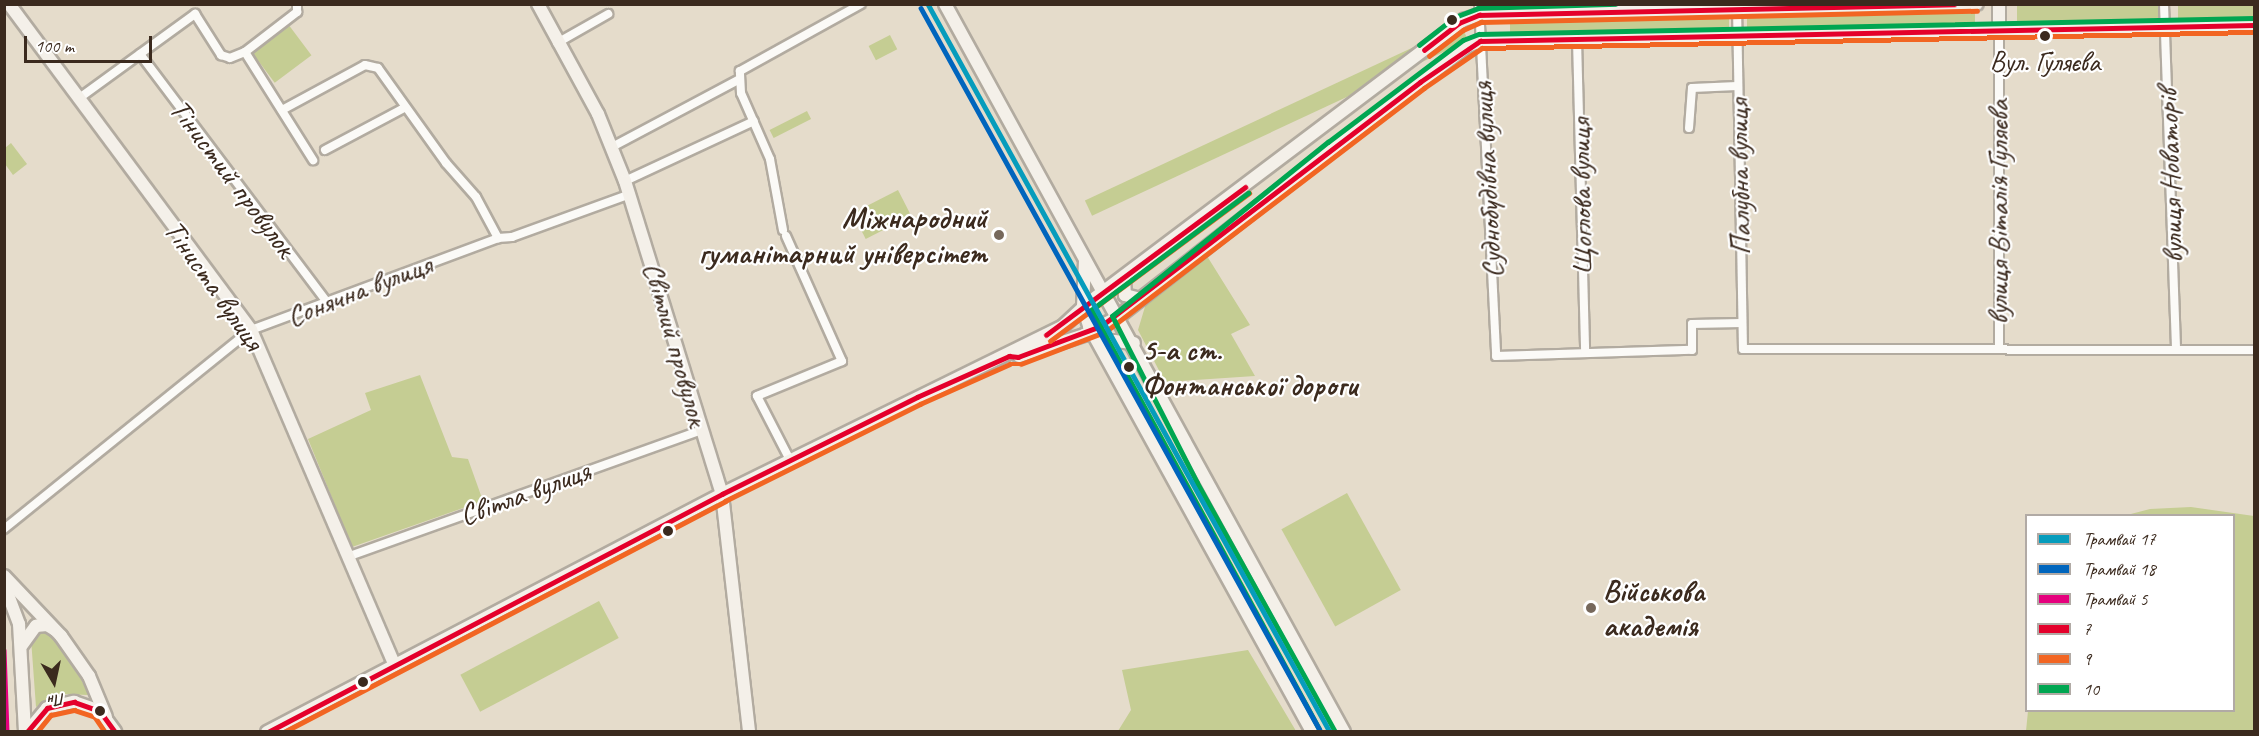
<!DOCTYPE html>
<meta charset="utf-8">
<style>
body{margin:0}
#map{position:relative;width:2259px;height:736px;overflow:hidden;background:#e5dccb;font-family:Caveat,sans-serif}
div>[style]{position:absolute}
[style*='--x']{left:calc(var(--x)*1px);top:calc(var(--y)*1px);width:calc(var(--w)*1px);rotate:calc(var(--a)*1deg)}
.green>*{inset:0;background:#c5cd93;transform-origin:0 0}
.roads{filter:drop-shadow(2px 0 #b2aba0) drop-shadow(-2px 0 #b2aba0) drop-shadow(0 2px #b2aba0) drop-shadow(0 -2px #b2aba0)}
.street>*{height:8px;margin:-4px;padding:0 4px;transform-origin:4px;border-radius:4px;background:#fbfaf7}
.secondary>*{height:12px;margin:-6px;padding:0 6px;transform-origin:6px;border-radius:6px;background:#f4f0e9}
.bus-1>*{height:4.5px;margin:-2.25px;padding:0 2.25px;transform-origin:2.25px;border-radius:2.25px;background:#e4002b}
.bus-2>*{height:4.5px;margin:-2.25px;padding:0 2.25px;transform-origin:2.25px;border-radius:2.25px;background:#f26522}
.bus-3>*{height:4.5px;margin:-2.25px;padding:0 2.25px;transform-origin:2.25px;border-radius:2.25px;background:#00a651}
.tram-1>*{height:4.5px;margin:-2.25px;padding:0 2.25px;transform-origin:2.25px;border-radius:2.25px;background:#069cbc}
.tram-2>*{height:4.5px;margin:-2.25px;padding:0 2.25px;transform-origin:2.25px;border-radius:2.25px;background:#0065bd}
.tram-3>*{height:4.5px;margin:-2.25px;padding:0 2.25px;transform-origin:2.25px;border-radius:2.25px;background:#e5007d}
.dots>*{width:16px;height:16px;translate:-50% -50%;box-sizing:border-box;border:3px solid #fff;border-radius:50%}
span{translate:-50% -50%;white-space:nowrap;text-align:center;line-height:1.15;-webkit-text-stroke:4.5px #fff;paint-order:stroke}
.bus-label{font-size:28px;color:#3b2a1e}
.street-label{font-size:30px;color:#3b2a1e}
.poi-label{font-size:30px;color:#3b2a1e;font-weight:700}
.right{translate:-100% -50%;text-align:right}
.left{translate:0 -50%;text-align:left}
.stop-label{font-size:30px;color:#3b2a1e;font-weight:700}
.frame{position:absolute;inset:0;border:6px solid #3b2a1e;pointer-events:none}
.legend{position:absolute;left:2025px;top:514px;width:210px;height:198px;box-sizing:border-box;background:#fff;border:2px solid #b1aaa5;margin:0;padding:8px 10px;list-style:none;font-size:18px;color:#3b2a1e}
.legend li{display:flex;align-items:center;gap:12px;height:30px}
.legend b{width:30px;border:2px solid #b1aaa5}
.north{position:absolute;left:24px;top:652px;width:60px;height:60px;-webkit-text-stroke:4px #fff;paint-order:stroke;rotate:171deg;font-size:16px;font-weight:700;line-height:24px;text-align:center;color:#3b2a1e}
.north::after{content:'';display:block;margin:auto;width:21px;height:27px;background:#3b2a1e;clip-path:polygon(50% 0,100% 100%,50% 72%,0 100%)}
.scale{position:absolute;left:24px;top:36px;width:128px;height:27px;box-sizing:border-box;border:3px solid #3b2a1e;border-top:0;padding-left:8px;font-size:18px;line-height:21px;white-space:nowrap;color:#3b2a1e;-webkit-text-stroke:4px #fff;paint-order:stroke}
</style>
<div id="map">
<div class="green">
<i style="left:2160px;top:5px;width:21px;height:143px;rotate:90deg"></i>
<i style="left:2178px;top:5px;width:76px;height:20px"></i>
<i style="left:1975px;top:7px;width:22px;height:228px;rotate:90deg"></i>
<i style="left:1729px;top:13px;width:22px;height:219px;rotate:90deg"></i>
<i style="left:288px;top:24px;width:39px;height:46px;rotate:53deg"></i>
<i style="left:1461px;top:25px;width:17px;height:415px;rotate:65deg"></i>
<i style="left:890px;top:35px;width:16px;height:24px;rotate:63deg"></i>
<i style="left:807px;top:111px;width:9px;height:42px;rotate:63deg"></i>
<i style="clip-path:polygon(11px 143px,27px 164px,13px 175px,5px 164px,5px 148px)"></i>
<i style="left:898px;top:190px;width:29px;height:51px;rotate:63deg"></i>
<i style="clip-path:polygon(1207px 256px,1250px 325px,1231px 334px,1255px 376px,1165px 382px,1138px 330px,1147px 300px)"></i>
<i style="clip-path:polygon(420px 375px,452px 457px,468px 459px,483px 501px,352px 547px,308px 439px,371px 410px,365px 393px)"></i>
<i style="left:1347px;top:493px;width:111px;height:75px;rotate:61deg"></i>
<i style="clip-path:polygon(2191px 507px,2254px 516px,2254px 731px,2026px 731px,2028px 711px,2234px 710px,2234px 516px,2127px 515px,2150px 509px)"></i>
<i style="left:599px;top:601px;width:42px;height:157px;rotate:62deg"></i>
<i style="clip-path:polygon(48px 631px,67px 651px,89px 695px,58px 694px,36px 707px,31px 639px,34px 632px)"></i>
<i style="clip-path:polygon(1248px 650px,1296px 731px,1118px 731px,1131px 710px,1122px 670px)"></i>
</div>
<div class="roads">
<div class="street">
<i style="--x:1479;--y:4;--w:352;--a:87.2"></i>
<i style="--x:1496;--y:356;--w:196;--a:-1.8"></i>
<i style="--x:1692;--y:350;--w:26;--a:-90"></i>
<i style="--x:1692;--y:324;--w:50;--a:-1.1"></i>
<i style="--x:2164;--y:4;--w:344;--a:88"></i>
<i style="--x:1737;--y:6;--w:343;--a:89"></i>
<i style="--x:1743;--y:349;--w:511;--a:0.11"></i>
<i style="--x:1577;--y:40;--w:313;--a:88.5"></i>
<i style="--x:557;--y:43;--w:59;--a:-29.6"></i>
<i style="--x:245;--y:52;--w:128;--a:57.8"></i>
<i style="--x:140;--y:54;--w:311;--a:53"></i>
<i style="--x:78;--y:99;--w:145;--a:-36"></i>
<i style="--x:195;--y:14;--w:49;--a:57.6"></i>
<i style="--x:221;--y:55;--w:9;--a:18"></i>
<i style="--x:230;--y:58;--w:16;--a:-22"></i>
<i style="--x:245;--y:52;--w:66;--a:-37.6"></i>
<i style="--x:297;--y:12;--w:8;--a:-90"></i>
<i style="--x:282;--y:110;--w:94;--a:-28.5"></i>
<i style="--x:365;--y:65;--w:13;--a:13"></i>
<i style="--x:378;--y:68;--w:117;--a:54.4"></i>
<i style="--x:446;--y:163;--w:45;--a:48.6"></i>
<i style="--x:476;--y:197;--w:47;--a:61.8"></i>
<i style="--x:1689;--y:128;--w:40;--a:-85.7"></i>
<i style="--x:1692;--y:88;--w:45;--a:-2.5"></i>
<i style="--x:612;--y:147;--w:143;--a:-28"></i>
<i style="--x:325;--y:150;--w:89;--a:-28"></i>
<i style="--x:625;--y:181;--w:142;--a:-24.9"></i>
<i style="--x:783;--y:230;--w:72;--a:-100.4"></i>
<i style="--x:770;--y:159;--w:72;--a:-113.7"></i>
<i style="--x:741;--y:93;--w:22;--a:-93"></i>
<i style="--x:740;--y:71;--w:138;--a:-29"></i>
<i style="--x:786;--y:236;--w:137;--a:65.9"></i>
<i style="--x:842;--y:361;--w:92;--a:157.6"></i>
<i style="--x:757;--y:396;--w:72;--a:62.7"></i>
<i style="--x:1999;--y:348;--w:316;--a:-90"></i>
<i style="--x:4;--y:529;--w:317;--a:-38.9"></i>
<i style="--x:251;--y:330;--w:264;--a:-20.4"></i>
<i style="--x:498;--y:238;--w:14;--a:-4"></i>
<i style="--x:512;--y:237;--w:126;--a:-20"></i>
<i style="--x:350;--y:556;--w:372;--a:-19.7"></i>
</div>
<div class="secondary">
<i style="--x:9;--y:4;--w:406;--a:53.4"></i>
<i style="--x:251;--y:330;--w:362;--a:66.8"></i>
<i style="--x:538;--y:4;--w:125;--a:61.4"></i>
<i style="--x:598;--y:114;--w:72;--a:68.1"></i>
<i style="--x:625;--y:181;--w:328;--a:72.8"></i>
<i style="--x:722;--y:494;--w:240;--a:83.5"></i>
<i style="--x:945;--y:4;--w:830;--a:61.27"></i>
<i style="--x:1999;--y:4;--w:28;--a:90"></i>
<i style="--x:1085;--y:261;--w:46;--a:92.5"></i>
<i style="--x:1083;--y:307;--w:20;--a:72"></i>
<i style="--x:1089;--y:326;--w:463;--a:61.2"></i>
<i style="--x:1124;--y:277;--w:18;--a:87"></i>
<i style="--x:1125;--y:295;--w:16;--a:15"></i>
<i style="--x:1019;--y:356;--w:68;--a:-17.9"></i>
<i style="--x:1084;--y:335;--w:40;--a:-28"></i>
<i style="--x:1119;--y:316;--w:272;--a:-38.1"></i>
<i style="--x:1333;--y:148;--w:169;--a:-37.1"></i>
<i style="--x:1468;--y:46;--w:13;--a:-23"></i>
<i style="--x:1480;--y:41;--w:774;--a:-1.18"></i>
<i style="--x:1108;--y:356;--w:16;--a:-68"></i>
<i style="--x:1114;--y:341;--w:20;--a:6"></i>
<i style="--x:4;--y:576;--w:83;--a:46.5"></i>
<i style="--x:61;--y:636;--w:49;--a:55"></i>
<i style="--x:89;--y:676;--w:44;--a:67.5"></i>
<i style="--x:4;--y:584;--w:43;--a:69.4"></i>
<i style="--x:19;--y:624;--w:108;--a:86.8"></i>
<i style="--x:22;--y:645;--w:24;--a:-54"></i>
<i style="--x:36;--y:626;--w:11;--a:-5"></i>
<i style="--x:47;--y:625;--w:9;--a:32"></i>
<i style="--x:27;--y:732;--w:31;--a:-50"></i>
<i style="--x:47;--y:708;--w:28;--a:-13"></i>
<i style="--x:74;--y:702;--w:28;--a:19"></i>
<i style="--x:100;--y:711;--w:26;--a:54"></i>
<i style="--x:267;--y:732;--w:513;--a:-27.61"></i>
<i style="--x:722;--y:494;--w:379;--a:-26.2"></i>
<i style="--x:1062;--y:327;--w:35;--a:-43"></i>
<i style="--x:1088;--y:303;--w:471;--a:-37"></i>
<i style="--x:1464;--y:20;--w:16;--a:-18"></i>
<i style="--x:1479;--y:15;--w:498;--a:-1.3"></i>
</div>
</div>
<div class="bus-1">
<i style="--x:1424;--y:50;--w:44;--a:-37.6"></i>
<i style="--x:1459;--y:23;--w:22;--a:-22"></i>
<i style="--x:1479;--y:15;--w:475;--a:-1.3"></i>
<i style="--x:1046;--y:335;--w:248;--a:-36.6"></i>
<i style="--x:27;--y:732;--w:31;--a:-50"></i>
<i style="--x:47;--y:708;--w:28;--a:-13"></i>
<i style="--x:74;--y:702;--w:28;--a:19"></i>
<i style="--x:100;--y:711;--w:26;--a:54"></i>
<i style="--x:268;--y:732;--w:513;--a:-27.66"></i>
<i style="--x:722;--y:494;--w:218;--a:-26.4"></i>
<i style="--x:917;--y:397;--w:101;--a:-24"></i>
<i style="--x:1009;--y:356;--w:9;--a:6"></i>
<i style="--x:1018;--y:357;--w:89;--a:-20.5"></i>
<i style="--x:1101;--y:326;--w:402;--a:-37.4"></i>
<i style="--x:1420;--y:82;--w:73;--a:-34.3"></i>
<i style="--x:1480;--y:41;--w:774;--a:-1.18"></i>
</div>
<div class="bus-2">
<i style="--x:1429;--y:56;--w:43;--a:-37.4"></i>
<i style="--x:1463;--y:30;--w:20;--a:-24"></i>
<i style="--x:1481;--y:22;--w:496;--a:-1.3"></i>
<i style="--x:1050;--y:341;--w:248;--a:-36.6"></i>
<i style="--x:37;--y:732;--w:22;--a:-51"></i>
<i style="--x:51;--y:715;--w:24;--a:-12"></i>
<i style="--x:74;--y:710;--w:22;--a:18"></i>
<i style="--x:95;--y:717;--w:18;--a:56"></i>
<i style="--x:284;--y:732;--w:498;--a:-27.6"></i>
<i style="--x:725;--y:501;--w:218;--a:-26.4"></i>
<i style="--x:920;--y:404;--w:98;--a:-24"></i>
<i style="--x:1010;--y:364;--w:11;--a:0"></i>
<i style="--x:1021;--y:364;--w:90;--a:-20.9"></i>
<i style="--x:1105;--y:332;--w:402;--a:-37.4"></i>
<i style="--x:1424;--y:88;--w:70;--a:-34.6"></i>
<i style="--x:1482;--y:48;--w:772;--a:-1.19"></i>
</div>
<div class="bus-3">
<i style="--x:1419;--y:45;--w:46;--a:-37.9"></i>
<i style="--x:1455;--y:17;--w:25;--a:-21"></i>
<i style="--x:1478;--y:8;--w:137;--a:-1.7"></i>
<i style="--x:1249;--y:193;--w:196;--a:143.3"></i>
<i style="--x:1092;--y:310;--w:476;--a:61.5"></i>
<i style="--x:1335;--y:732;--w:285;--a:-119"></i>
<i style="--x:1197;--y:483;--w:187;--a:-117"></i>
<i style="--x:1112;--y:316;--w:277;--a:-38.9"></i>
<i style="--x:1328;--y:142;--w:169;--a:-37.1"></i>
<i style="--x:1463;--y:40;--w:17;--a:-21"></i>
<i style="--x:1479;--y:34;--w:775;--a:-1.18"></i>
</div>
<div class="tram-1">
<i style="--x:928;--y:4;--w:832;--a:61.09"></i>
</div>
<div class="tram-2">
<i style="--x:921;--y:8;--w:827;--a:61.08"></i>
</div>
<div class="tram-3">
<i style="--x:4;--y:650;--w:82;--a:87.9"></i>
</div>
<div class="dots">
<i style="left:1452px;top:20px;background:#3b2a1e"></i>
<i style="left:2045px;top:36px;background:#3b2a1e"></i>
<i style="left:999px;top:235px;background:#76685b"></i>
<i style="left:1129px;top:367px;background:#3b2a1e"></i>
<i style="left:668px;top:531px;background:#3b2a1e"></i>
<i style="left:1591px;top:608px;background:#76685b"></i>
<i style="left:363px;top:682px;background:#3b2a1e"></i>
<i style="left:100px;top:711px;background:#3b2a1e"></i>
</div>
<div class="bus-label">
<span style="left:2045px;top:62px">Вул. Гуляєва</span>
</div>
<div class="street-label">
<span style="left:2170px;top:176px;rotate:-92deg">вулиця Новаторів</span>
<span style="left:1739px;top:177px;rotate:-91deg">Палубна вулиця</span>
<span style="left:233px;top:178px;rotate:53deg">Тінистий провулок</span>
<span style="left:1487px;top:180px;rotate:-93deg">Суднобудівна вулиця</span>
<span style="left:1581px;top:196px;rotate:-91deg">Щоглова вулиця</span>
<span style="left:1998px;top:212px;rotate:-90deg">вулиця Віталія Гуляєва</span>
<span style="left:214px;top:285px;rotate:55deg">Тіниста вулиця</span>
<span style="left:359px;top:290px;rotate:-21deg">Сонячна вулиця</span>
<span style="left:676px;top:344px;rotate:74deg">Світлий провулок</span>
<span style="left:525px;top:493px;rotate:-20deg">Світла вулиця</span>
</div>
<div class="poi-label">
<span class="right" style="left:987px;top:235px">Міжнародний<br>гуманітарний універсітет</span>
<span class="left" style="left:1603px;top:608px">Військова<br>академія</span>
</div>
<div class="stop-label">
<span class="left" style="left:1142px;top:367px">5-а ст.<br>Фонтанської дороги</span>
</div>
<div class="frame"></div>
<ul class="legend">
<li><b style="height:8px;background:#069cbc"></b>Трамвай 17</li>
<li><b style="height:8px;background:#0065bd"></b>Трамвай 18</li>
<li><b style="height:8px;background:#e5007d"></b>Трамвай 5</li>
<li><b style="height:8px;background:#e4002b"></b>7</li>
<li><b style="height:8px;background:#f26522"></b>9</li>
<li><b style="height:8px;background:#00a651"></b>10</li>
</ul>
<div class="north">Пн</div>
<div class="scale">100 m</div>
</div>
